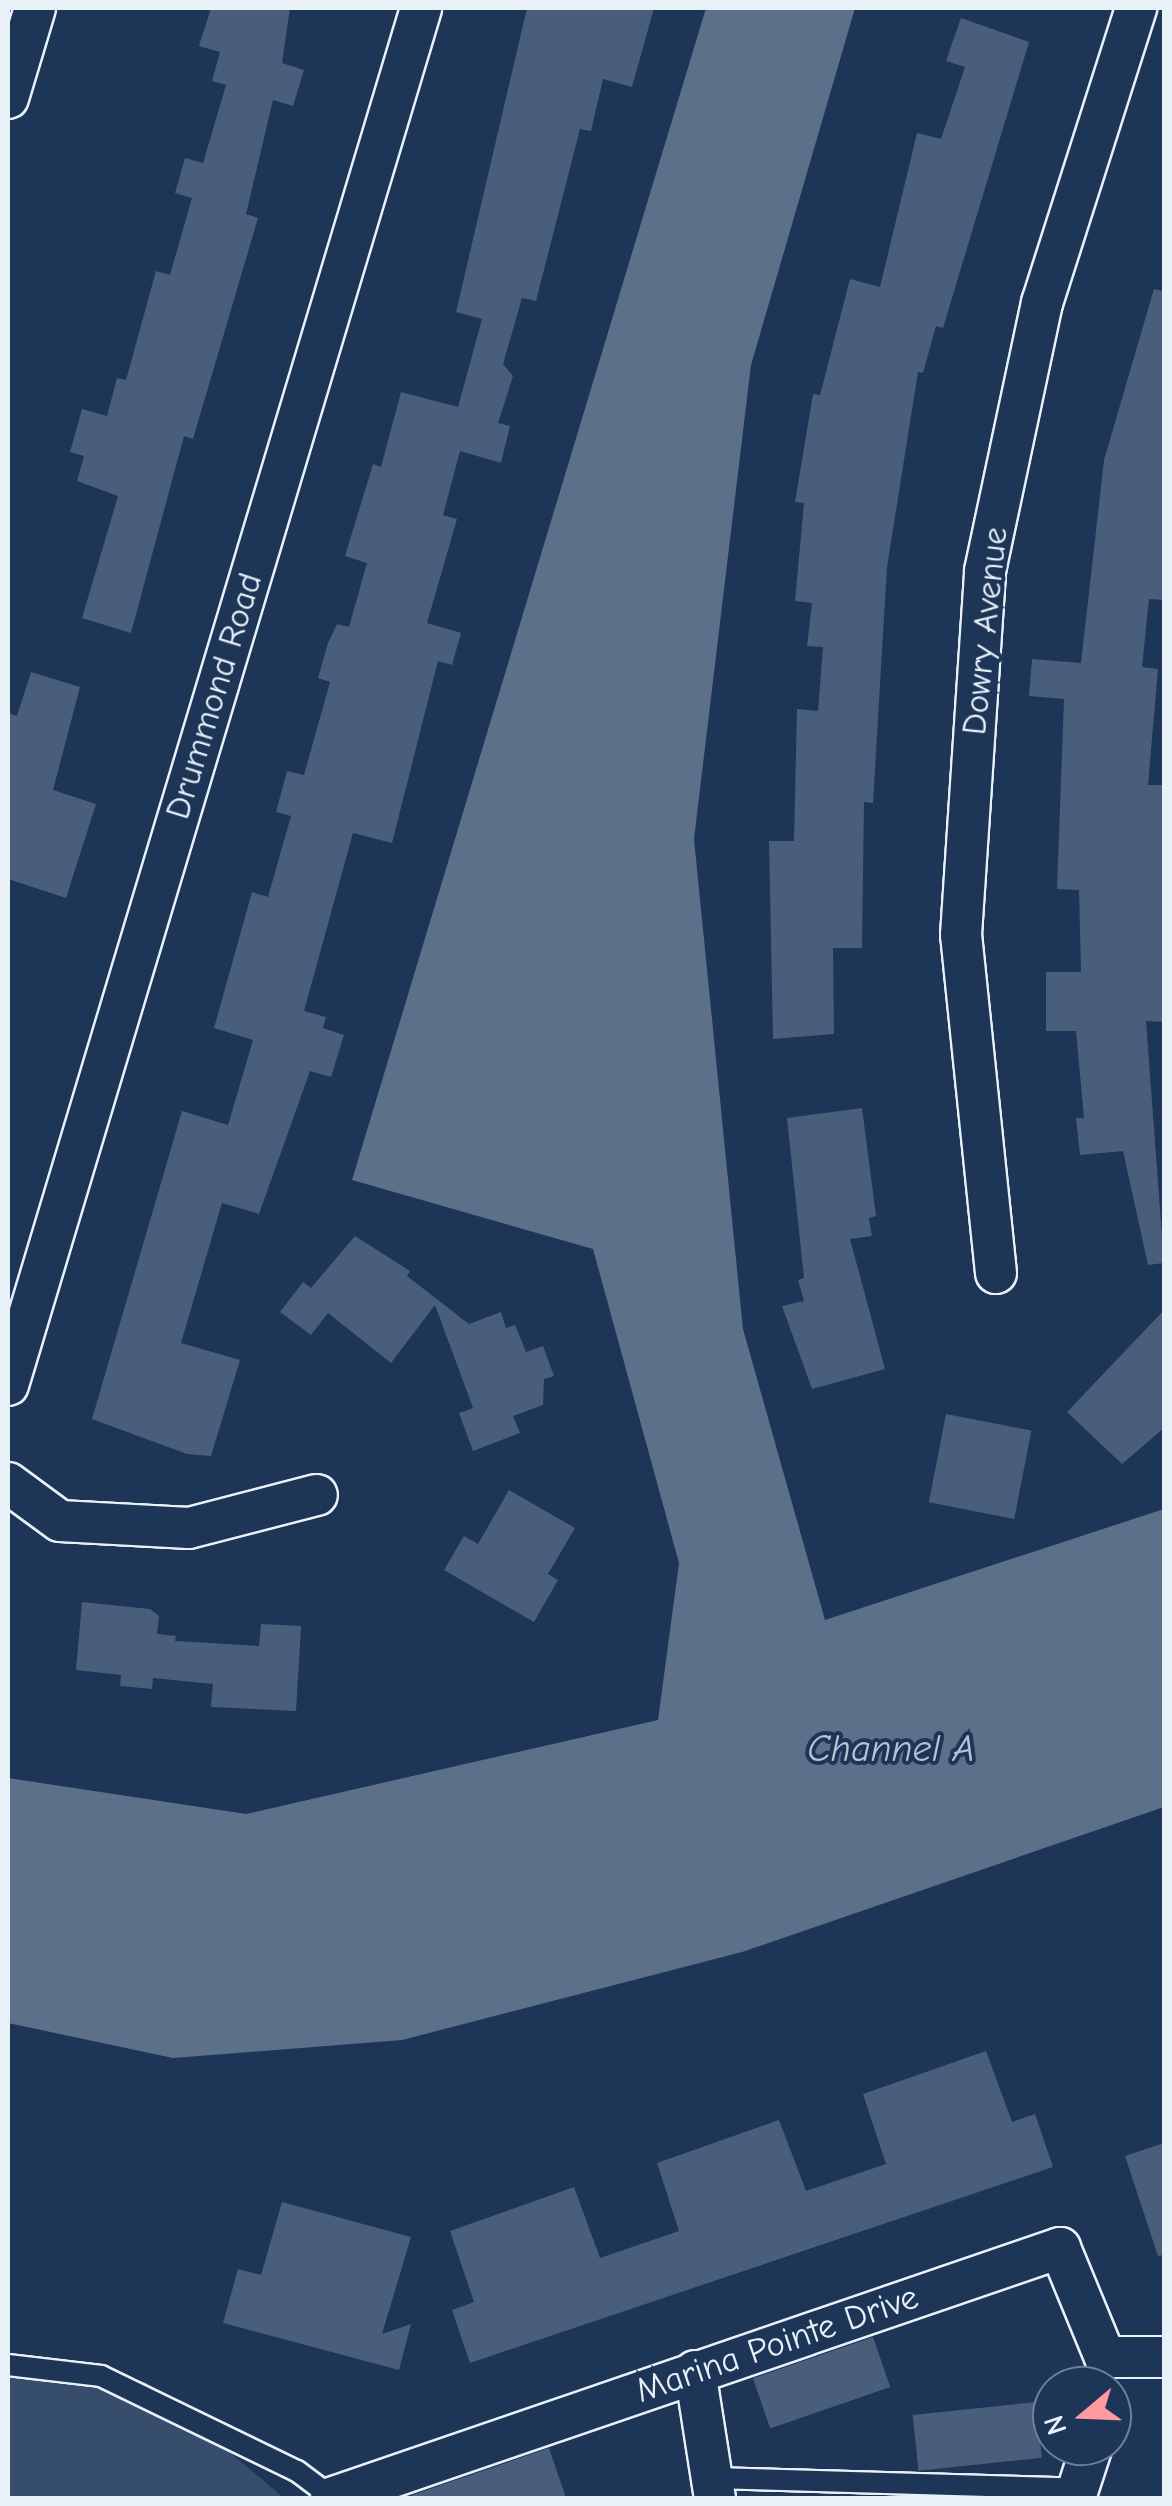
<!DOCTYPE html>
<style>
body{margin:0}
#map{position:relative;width:1172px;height:2506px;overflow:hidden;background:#1d3557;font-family:"Comic Neue",sans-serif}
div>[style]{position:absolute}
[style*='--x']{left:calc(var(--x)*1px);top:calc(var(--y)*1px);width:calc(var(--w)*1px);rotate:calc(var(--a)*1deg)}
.green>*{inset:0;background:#374d6c}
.water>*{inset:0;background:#5d7089}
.building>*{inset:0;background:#495e7a;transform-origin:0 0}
.roads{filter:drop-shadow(2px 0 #e8f1f8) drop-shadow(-2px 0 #e8f1f8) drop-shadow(0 2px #e8f1f8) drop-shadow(0 -2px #e8f1f8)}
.service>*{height:20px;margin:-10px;padding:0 10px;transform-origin:10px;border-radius:10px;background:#1d3557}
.minor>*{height:40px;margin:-20px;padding:0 20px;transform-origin:20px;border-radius:20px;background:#1d3557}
span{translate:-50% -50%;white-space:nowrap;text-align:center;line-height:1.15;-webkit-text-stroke:8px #1d3557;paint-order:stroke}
.street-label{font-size:35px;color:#e8f1f8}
.water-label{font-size:38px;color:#b7c4d1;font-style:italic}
.frame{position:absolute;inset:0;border:10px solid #e8f1f8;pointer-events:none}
.north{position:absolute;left:1032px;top:2366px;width:100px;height:100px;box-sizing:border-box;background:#1d3557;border:2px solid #6e8097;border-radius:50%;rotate:251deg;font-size:28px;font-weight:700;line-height:40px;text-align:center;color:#e8f1f8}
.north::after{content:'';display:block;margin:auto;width:35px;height:45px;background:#ff9aa2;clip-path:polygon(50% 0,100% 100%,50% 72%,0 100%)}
</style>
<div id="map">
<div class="green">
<i style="clip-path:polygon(8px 2363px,146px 2382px,284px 2498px,8px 2498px)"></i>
</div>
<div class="water">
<i style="clip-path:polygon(706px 8px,855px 8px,751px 365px,694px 839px,743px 1329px,825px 1620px,1164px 1509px,1164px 1807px,742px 1952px,402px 2040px,173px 2058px,8px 2023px,8px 1778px,246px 1814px,658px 1720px,679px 1563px,593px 1249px,352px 1180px)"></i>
</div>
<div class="building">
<i style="clip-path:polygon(211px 8px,290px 8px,282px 63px,304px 70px,293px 106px,273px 100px,246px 214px,258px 218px,193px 439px,184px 436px,131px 633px,82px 618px,118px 496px,77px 481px,84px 456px,70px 452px,82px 409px,107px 416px,117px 378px,126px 380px,156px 271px,170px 275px,192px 198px,175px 193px,185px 158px,203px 163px,226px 85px,212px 81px,220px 52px,199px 46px)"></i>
<i style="clip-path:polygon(527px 8px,654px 8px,632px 87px,603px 79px,591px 131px,580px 129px,536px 301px,522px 298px,503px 364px,513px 376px,498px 423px,510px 426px,501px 463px,460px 451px,443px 515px,457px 519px,427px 623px,461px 633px,452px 665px,438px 661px,392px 843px,353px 833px,304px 1011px,326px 1017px,323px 1028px,344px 1035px,331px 1077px,310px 1071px,259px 1214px,222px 1203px,181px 1343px,240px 1360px,211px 1456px,187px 1454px,92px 1419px,182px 1111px,228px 1125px,253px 1040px,214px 1028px,252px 892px,268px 897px,291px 816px,276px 812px,287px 771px,304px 775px,330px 682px,318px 678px,328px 643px,337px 624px,349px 627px,367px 563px,345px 556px,373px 464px,381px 467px,401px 392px,458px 407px,482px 319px,456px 312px)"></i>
<i style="clip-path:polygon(961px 18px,1029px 42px,943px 328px,936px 326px,923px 373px,918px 372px,887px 567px,873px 803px,864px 802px,862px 948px,833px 948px,834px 1034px,773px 1039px,769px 841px,794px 841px,797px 709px,818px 711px,823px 647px,807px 646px,812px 603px,795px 601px,804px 503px,795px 502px,813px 394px,820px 395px,850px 279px,880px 287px,917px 133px,941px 139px,965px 67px,946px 61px)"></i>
<i style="clip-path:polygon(1154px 289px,1164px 291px,1164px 600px,1149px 599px,1142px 667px,1158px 669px,1148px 785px,1164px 785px,1164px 1022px,1146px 1021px,1164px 1263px,1148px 1265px,1123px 1151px,1080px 1155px,1076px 1118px,1084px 1118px,1076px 1031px,1046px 1031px,1046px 972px,1081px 972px,1079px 890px,1057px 889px,1064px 699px,1029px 696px,1032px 659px,1081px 663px,1104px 460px)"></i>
<i style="clip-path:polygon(31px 672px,80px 687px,53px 790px,96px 804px,66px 898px,8px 879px,8px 713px,17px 716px)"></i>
<i style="clip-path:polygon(862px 1108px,876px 1216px,869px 1218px,872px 1236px,850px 1239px,885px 1369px,812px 1389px,782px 1306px,804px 1301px,798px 1280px,804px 1278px,787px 1118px)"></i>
<i style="clip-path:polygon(355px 1236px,410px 1271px,407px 1276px,469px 1324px,501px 1312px,506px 1328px,515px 1325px,526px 1352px,543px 1346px,554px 1376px,544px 1379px,543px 1405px,513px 1416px,520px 1433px,473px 1451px,459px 1413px,473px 1408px,435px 1305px,391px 1363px,328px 1313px,311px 1335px,280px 1312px,303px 1282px,311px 1288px)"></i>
<i style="clip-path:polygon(1164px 1310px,1164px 1428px,1122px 1464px,1067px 1412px)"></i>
<i style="left:946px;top:1414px;width:87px;height:90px;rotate:11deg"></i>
<i style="clip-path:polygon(509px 1490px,575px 1528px,548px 1574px,558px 1580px,534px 1622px,444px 1570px,464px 1536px,478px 1544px)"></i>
<i style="clip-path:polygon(82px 1602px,150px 1609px,159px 1616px,157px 1634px,176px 1636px,175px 1641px,259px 1646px,261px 1624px,301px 1626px,296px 1711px,211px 1707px,213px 1684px,153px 1678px,152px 1689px,120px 1686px,121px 1675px,76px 1670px)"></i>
<i style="clip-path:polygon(986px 2051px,1012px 2122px,1035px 2114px,1053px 2167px,470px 2363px,452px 2310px,474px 2302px,450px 2231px,574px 2187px,600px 2258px,679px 2231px,657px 2163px,779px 2120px,806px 2191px,886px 2164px,863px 2094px)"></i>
<i style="clip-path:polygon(1164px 2143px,1164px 2255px,1158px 2256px,1125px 2156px)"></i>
<i style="clip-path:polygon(282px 2202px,411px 2237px,382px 2334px,411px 2324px,399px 2370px,223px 2323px,238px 2269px,261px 2275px)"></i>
<i style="left:873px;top:2337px;width:53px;height:127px;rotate:71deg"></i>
<i style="left:1036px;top:2402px;width:56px;height:124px;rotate:84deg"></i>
<i style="clip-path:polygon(549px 2448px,566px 2498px,412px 2498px,412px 2495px)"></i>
</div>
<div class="roads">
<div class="service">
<i style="--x:8;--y:2365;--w:94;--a:6.7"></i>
<i style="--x:101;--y:2376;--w:218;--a:25.9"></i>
<i style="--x:297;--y:2471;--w:40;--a:37"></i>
<i style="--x:716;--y:2478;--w:364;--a:1.7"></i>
</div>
<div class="minor">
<i style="--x:8;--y:98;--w:94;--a:-73.3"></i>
<i style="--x:996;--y:1273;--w:340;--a:-95.9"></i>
<i style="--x:961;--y:935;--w:365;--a:-86.2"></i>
<i style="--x:985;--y:571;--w:274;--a:-78"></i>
<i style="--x:1042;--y:303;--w:310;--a:-72.3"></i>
<i style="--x:8;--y:1385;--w:1438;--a:-73.3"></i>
<i style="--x:8;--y:1483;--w:64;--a:36.2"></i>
<i style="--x:60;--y:1521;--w:129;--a:3.1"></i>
<i style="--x:189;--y:1528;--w:132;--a:-14.5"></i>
<i style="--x:695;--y:2371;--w:129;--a:81.1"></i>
<i style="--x:331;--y:2498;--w:771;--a:-18.93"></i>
<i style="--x:1060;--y:2248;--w:118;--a:67.6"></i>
<i style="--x:1105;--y:2357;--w:59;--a:0"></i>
<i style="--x:1075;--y:2498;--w:55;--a:-71.9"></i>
</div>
</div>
<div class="street-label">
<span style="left:985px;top:631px;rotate:-84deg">Dowry Avenue</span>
<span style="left:214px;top:696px;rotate:-73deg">Drummond Road</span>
<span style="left:777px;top:2344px;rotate:-19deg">Marina Pointe Drive</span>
</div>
<div class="water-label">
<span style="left:891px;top:1750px">Channel A</span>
</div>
<div class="frame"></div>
<div class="north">N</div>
</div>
